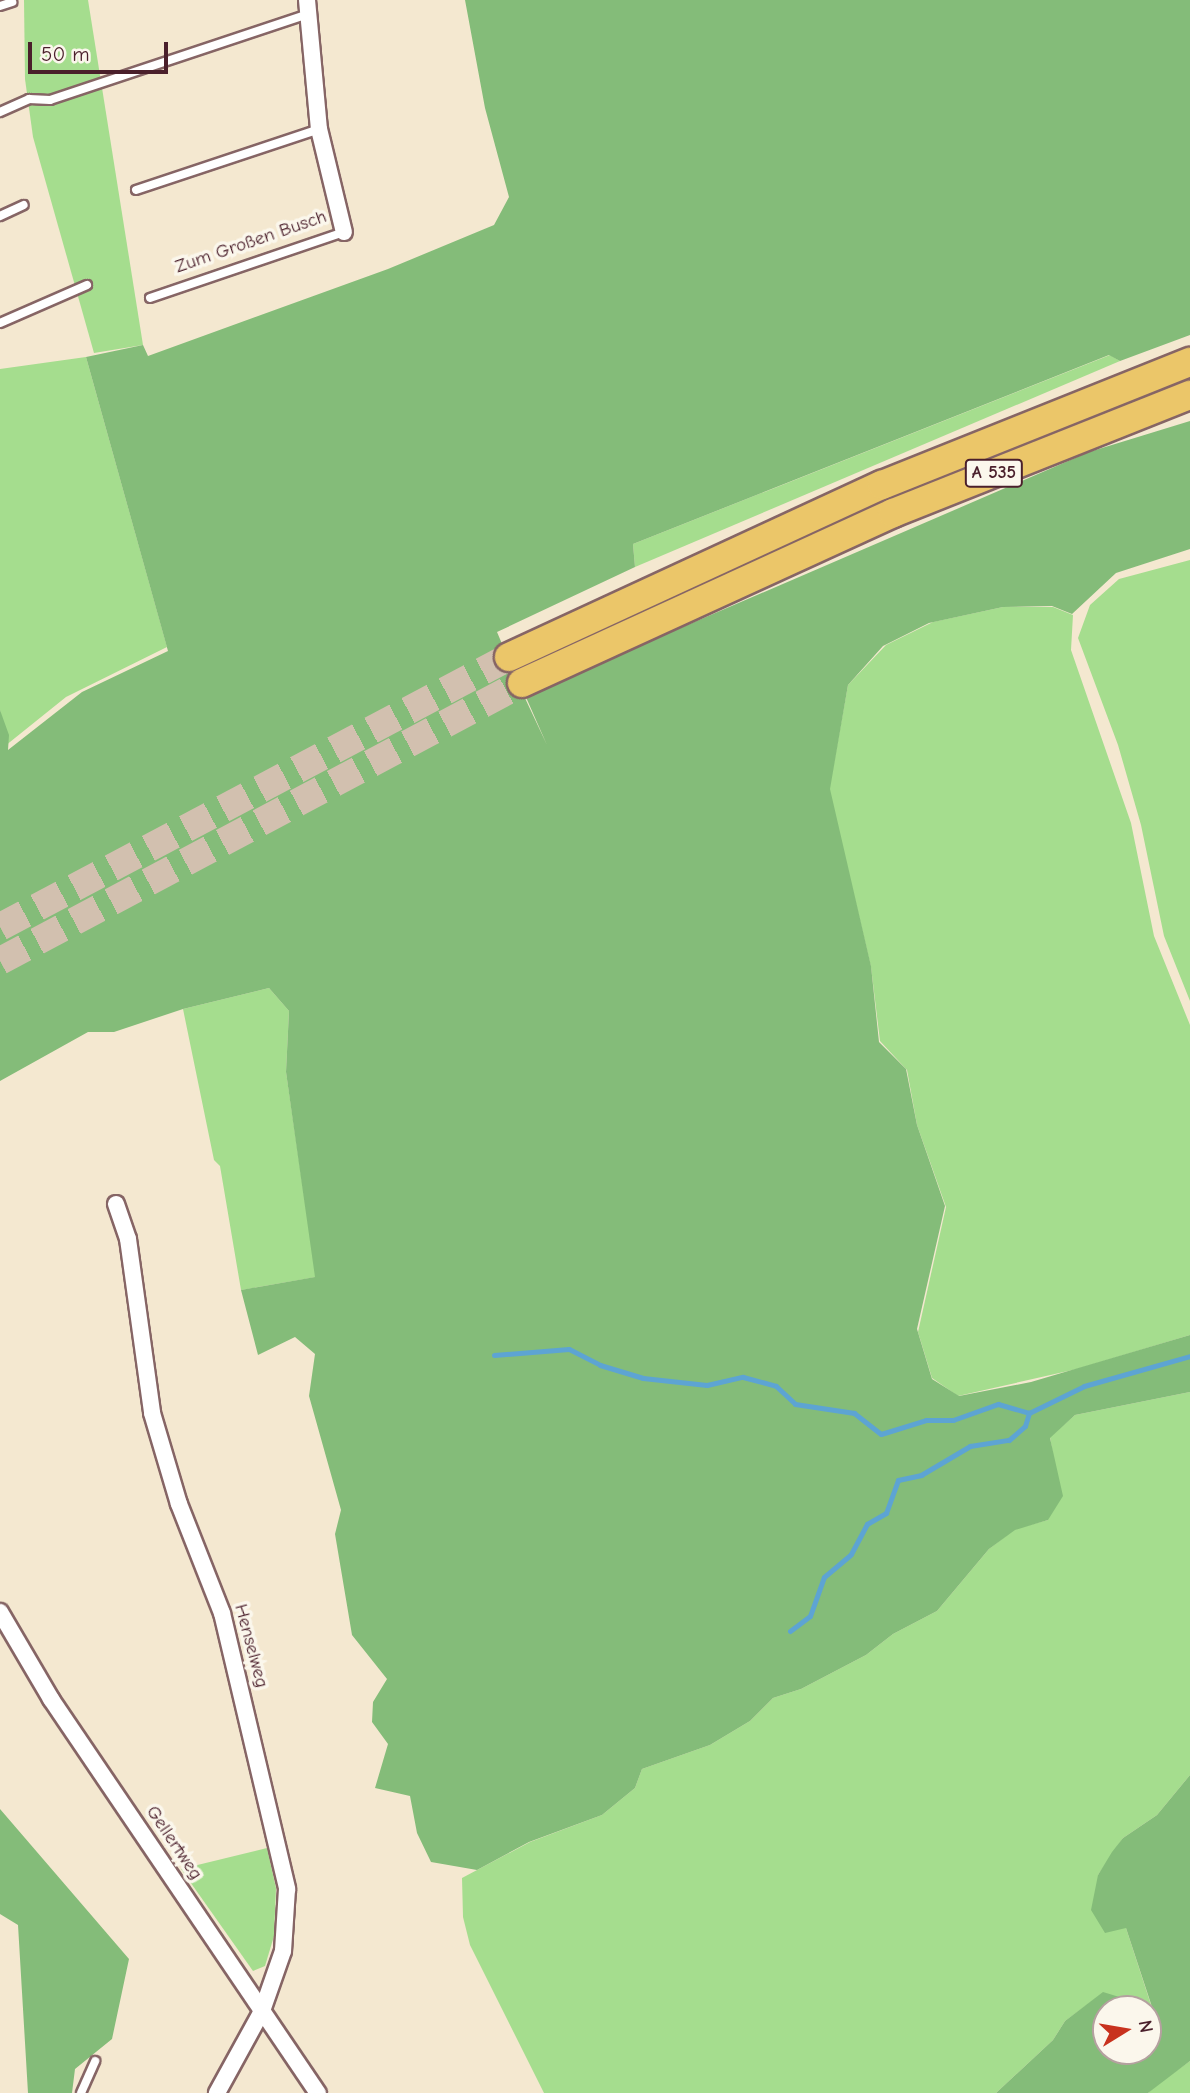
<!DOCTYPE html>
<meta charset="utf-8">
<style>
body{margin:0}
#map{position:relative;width:1190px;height:2093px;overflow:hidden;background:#f4e8d0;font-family:"Comic Neue",sans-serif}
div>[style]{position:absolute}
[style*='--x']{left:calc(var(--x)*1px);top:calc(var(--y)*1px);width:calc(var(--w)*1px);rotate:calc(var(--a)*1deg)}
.green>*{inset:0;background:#a5dd8e}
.forest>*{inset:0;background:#84bc79}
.stream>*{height:5px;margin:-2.5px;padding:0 2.5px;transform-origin:2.5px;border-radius:2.5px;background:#5da4d3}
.highway-tunnel>*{height:28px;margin-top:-14px;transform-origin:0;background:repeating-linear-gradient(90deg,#d2c0af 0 28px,transparent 0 42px)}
.roads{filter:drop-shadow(2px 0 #866565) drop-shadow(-2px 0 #866565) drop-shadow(0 2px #866565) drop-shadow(0 -2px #866565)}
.lane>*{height:8px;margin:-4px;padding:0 4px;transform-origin:4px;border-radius:4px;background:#fff}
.street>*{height:16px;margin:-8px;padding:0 8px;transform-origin:8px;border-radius:8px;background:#fff}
.highway>*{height:28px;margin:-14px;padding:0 14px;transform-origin:14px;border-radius:14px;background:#ebc669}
span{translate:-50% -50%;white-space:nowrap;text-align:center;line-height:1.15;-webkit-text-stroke:7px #fbf7ec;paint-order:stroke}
.shield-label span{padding:2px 5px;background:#fbf7ec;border:2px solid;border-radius:5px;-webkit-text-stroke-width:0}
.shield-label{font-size:18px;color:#4a1f2b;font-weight:700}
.street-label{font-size:19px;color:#4a1f2b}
.north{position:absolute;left:1092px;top:1995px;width:70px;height:70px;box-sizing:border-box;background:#fbf7ec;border:2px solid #b4a19f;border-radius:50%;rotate:79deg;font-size:19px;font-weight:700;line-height:28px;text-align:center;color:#4a1f2b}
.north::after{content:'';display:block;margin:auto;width:24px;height:32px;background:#c8321e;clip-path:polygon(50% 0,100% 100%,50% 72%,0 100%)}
.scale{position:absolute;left:28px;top:42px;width:140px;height:32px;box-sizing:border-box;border:4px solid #4a1f2b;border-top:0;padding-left:9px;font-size:21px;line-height:24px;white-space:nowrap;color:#4a1f2b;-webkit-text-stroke:5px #fbf7ec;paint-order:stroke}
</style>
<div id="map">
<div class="green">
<i style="clip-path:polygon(24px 0,88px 0,143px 345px,94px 353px,33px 137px,25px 79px)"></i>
<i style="clip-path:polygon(1110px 355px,1120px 361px,635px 567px,633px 544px)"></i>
<i style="clip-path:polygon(86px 357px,167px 647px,66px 697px,5px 746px,0 710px,0 369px)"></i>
<i style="clip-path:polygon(1190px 560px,1190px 1001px,1164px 936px,1141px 825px,1118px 745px,1078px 638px,1090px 605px,1119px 579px)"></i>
<i style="clip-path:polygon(1003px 607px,1053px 607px,1073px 615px,1071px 650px,1131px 823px,1154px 936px,1190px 1025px,1190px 1335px,1077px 1369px,958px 1396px,932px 1378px,918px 1332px,946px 1207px,917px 1125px,907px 1070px,880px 1041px,871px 967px,829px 790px,848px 685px,886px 645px,933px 622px)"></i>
<i style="clip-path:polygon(269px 988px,289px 1011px,286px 1072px,316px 1277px,241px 1290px,220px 1166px,214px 1160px,183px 1009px)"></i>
<i style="clip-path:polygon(1190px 1392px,1190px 1775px,1157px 1815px,1123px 1838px,1098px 1875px,1126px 1928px,1152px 2008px,1103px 1993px,1065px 2021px,1053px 2040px,996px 2093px,544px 2093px,470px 1945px,463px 1917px,462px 1878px,530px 1842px,602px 1815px,635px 1788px,642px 1769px,710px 1745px,750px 1721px,773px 1698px,801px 1689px,866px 1655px,893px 1634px,937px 1611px,989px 1549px,1015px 1529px,1048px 1520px,1054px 1461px,1050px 1437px,1075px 1415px)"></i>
<i style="clip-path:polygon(267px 1848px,276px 1888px,274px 1936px,265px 1966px,253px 1971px,181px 1869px)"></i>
<i style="clip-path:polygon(1190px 2061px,1190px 2093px,1148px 2093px,1155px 2086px)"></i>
</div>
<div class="forest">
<i style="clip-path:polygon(465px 0,1190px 0,1190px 335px,1120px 361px,1109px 355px,633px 544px,635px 567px,497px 632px,524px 696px,547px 745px,525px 695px,1089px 452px,1190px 421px,1190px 549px,1116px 573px,1072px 614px,1052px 606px,1003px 607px,929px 623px,883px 646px,848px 685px,830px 789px,871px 966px,879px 1042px,906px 1069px,917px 1125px,945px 1206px,917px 1329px,932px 1379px,959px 1396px,1031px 1382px,1190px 1335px,1190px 1392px,1075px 1415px,1050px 1438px,1063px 1496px,1048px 1520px,1015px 1530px,989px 1549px,937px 1611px,893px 1634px,866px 1655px,801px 1689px,773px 1698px,750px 1721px,710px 1745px,642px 1769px,635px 1788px,602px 1815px,529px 1842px,477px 1870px,431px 1862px,417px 1833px,410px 1796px,375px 1788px,388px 1744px,372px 1722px,373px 1702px,387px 1679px,352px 1635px,335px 1534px,341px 1510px,309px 1396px,315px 1354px,295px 1337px,258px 1355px,241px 1290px,315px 1277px,286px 1072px,289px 1011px,269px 988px,183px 1009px,114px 1032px,88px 1032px,0 1081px,0 710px,9px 735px,8px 750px,82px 692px,168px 651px,86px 357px,143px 345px,148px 356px,388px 269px,494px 225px,509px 197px,485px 108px)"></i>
<i style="clip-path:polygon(evenodd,1190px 1775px,1190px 2061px,1148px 2093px,996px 2093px,1053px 2040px,1065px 2021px,1103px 1992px,1152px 2007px,1126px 1928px,1105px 1933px,1091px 1910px,1098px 1875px,1112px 1852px,1123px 1838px,1157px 1815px,1190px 1775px,1106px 2009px,1148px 2009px,1148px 2051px,1106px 2051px,1106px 2009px)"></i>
<i style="clip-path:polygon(0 1809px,129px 1959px,112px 2039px,75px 2069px,72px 2093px,28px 2093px,18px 1925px,0 1914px)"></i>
</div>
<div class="stream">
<i style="--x:494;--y:1355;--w:75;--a:-4.6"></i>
<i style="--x:569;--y:1349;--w:35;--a:27"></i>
<i style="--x:600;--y:1365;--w:45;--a:16.8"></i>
<i style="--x:643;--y:1378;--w:64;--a:6.2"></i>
<i style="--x:707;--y:1385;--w:37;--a:-13"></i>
<i style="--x:743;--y:1377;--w:34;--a:15"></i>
<i style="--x:776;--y:1386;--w:26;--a:43"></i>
<i style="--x:795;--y:1404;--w:60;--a:8.7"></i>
<i style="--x:854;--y:1413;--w:34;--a:38"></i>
<i style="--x:881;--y:1434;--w:47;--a:-17.3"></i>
<i style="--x:926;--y:1420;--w:27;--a:0"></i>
<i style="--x:953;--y:1420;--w:48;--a:-19.6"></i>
<i style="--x:998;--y:1404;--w:32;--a:16"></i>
<i style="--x:1029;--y:1413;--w:61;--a:-26.1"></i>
<i style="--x:1084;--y:1386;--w:110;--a:-15.8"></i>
<i style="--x:790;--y:1631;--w:25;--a:-37"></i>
<i style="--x:810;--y:1616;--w:41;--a:-70.3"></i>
<i style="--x:824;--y:1577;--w:35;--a:-40"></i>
<i style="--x:851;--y:1554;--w:34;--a:-62"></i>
<i style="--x:867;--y:1524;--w:22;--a:-30"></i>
<i style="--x:886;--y:1513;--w:35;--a:-70"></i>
<i style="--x:898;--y:1480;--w:24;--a:-12"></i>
<i style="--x:921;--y:1475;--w:57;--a:-30.6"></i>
<i style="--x:970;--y:1446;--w:39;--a:-9"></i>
<i style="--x:1009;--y:1440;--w:21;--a:-41"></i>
<i style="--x:1025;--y:1426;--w:14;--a:-73"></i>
</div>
<div class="highway-tunnel">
<i style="--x:0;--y:927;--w:576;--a:-27.94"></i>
<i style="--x:0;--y:961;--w:591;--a:-28.04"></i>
</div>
<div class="roads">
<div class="lane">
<i style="--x:0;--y:6;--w:13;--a:-18"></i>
<i style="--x:0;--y:112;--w:32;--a:-24"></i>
<i style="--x:29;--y:99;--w:21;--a:3"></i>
<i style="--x:50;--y:100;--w:273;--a:-18.4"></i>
<i style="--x:136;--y:190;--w:193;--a:-18.4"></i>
<i style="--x:0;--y:216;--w:26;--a:-25"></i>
<i style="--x:150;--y:298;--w:205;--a:-18.8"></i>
<i style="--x:0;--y:323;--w:95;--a:-23.6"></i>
<i style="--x:81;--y:2093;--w:35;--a:-66"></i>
</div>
<div class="street">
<i style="--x:307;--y:0;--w:130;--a:84.7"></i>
<i style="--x:319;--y:129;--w:106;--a:76.4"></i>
<i style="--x:116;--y:1204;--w:37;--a:71"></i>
<i style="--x:128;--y:1239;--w:176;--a:82.1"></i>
<i style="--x:152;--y:1413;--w:95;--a:73.5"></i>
<i style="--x:179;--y:1504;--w:117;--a:68.5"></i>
<i style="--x:222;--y:1613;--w:284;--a:76.7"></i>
<i style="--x:287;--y:1889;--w:62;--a:93.7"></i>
<i style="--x:283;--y:1951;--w:64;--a:109.3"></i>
<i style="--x:262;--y:2011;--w:94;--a:118.8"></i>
<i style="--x:0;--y:1612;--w:101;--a:59.6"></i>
<i style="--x:51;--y:1699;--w:476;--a:55.9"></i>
</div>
<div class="highway">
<i style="--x:509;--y:657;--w:411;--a:-24.8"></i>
<i style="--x:882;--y:485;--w:332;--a:-21.8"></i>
<i style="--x:522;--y:683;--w:408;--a:-24.6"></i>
<i style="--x:893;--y:513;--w:320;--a:-21.7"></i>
</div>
</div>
<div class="shield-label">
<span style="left:994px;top:473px">A 535</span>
</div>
<div class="street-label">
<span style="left:251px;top:242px;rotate:-19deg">Zum Großen Busch</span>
<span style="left:251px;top:1646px;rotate:75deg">Henselweg</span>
<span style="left:174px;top:1843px;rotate:56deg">Gellertweg</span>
</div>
<div class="north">N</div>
<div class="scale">50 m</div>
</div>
